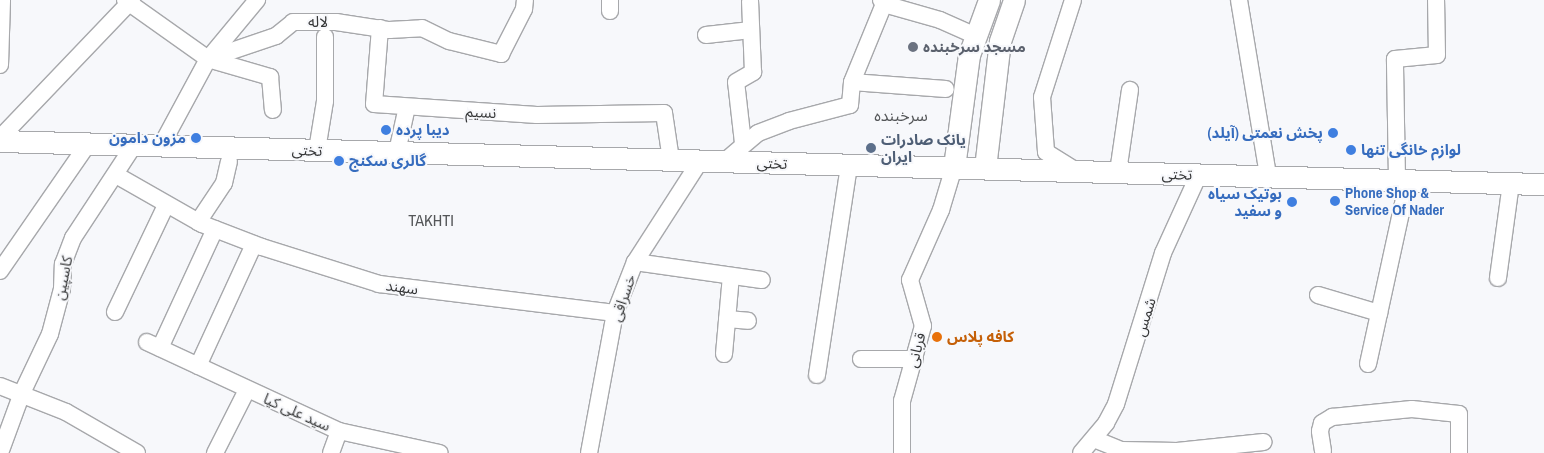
<!DOCTYPE html>
<meta charset="utf-8">
<style>
body{margin:0}
#map{position:relative;width:1544px;height:453px;overflow:hidden;background:#f7f8fb;font-family:"Archivo Narrow","Noto Sans Arabic",sans-serif}
div>[style]{position:absolute}
[style*='--x']{left:calc(var(--x)*1px);top:calc(var(--y)*1px);width:calc(var(--w)*1px);rotate:calc(var(--a)*1deg)}
.roads{filter:drop-shadow(1px 0 #a7a8ab) drop-shadow(-1px 0 #a7a8ab) drop-shadow(0 1px #a7a8ab) drop-shadow(0 -1px #a7a8ab)}
.minor>*{height:16px;margin:-8px;padding:0 8px;transform-origin:8px;border-radius:8px;background:#fff}
.major>*{height:21px;margin:-10.5px;padding:0 10.5px;transform-origin:10.5px;border-radius:10.5px;background:#fff}
.dots>*{width:14px;height:14px;translate:-50% -50%;box-sizing:border-box;border:2px solid #f7f8fb;border-radius:50%}
span{translate:-50% -50%;white-space:nowrap;text-align:center;line-height:1.15;-webkit-text-stroke:4px #f7f8fb;paint-order:stroke}
.street-label{font-size:15px;color:#363738}
.worship-label{font-size:15px;color:#5b616d;font-weight:700}
.left{translate:0 -50%;text-align:left}
.shop-label{font-size:15px;color:#366cbe;font-weight:700}
.right{translate:-100% -50%;text-align:right}
.service-label{font-size:15px;color:#4e5e75;font-weight:700}
.food-label{font-size:15px;color:#c56008;font-weight:700}
.neighbourhood-label{font-size:16px;color:#545658}
</style>
<div id="map">
<div class="roads">
<div class="minor">
<i style="--x:125;--y:0;--w:102;--a:35.4"></i>
<i style="--x:208;--y:59;--w:65;--a:16.2"></i>
<i style="--x:270;--y:77;--w:33;--a:85"></i>
<i style="--x:881;--y:0;--w:5;--a:53"></i>
<i style="--x:884;--y:4;--w:58;--a:15.9"></i>
<i style="--x:940;--y:20;--w:37;--a:24"></i>
<i style="--x:1073;--y:0;--w:102;--a:107.7"></i>
<i style="--x:1042;--y:97;--w:55;--a:85.8"></i>
<i style="--x:1046;--y:152;--w:36;--a:32"></i>
<i style="--x:1239;--y:0;--w:178;--a:80.6"></i>
<i style="--x:610;--y:11;--w:11;--a:-90"></i>
<i style="--x:380;--y:28;--w:76;--a:94.5"></i>
<i style="--x:374;--y:104;--w:163;--a:3.9"></i>
<i style="--x:537;--y:115;--w:127;--a:-0.9"></i>
<i style="--x:664;--y:113;--w:48;--a:81.5"></i>
<i style="--x:706;--y:35;--w:45;--a:-6.3"></i>
<i style="--x:208;--y:59;--w:72;--a:-18.7"></i>
<i style="--x:276;--y:36;--w:22;--a:-39"></i>
<i style="--x:293;--y:22;--w:43;--a:0"></i>
<i style="--x:336;--y:22;--w:54;--a:8.6"></i>
<i style="--x:389;--y:30;--w:33;--a:-3"></i>
<i style="--x:422;--y:28;--w:30;--a:26"></i>
<i style="--x:449;--y:41;--w:54;--a:14"></i>
<i style="--x:501;--y:54;--w:51;--a:-62.9"></i>
<i style="--x:524;--y:9;--w:9;--a:-84"></i>
<i style="--x:0;--y:65;--w:65;--a:-88.2"></i>
<i style="--x:852;--y:82;--w:94;--a:4.3"></i>
<i style="--x:0;--y:138;--w:191;--a:-46.3"></i>
<i style="--x:743;--y:143;--w:61;--a:-96.5"></i>
<i style="--x:736;--y:82;--w:20;--a:-30"></i>
<i style="--x:753;--y:72;--w:71;--a:-92.4"></i>
<i style="--x:161;--y:146;--w:99;--a:-61.6"></i>
<i style="--x:208;--y:59;--w:77;--a:-50.3"></i>
<i style="--x:317;--y:150;--w:50;--a:-80.7"></i>
<i style="--x:325;--y:101;--w:64;--a:-90"></i>
<i style="--x:397;--y:152;--w:46;--a:-77.5"></i>
<i style="--x:725;--y:161;--w:43;--a:-40.3"></i>
<i style="--x:758;--y:133;--w:33;--a:-21"></i>
<i style="--x:789;--y:121;--w:63;--a:-14.7"></i>
<i style="--x:850;--y:105;--w:23;--a:-85"></i>
<i style="--x:852;--y:82;--w:84;--a:-67.7"></i>
<i style="--x:1118;--y:172;--w:83;--a:-81.7"></i>
<i style="--x:116;--y:175;--w:99;--a:29.7"></i>
<i style="--x:202;--y:224;--w:64;--a:21"></i>
<i style="--x:262;--y:247;--w:123;--a:17.5"></i>
<i style="--x:379;--y:284;--w:238;--a:7"></i>
<i style="--x:1397;--y:179;--w:120;--a:-91"></i>
<i style="--x:1395;--y:59;--w:42;--a:-5.4"></i>
<i style="--x:1437;--y:55;--w:55;--a:-91"></i>
<i style="--x:198;--y:222;--w:47;--a:-56.3"></i>
<i style="--x:224;--y:183;--w:22;--a:-77"></i>
<i style="--x:635;--y:262;--w:128;--a:8.1"></i>
<i style="--x:0;--y:271;--w:155;--a:-55.3"></i>
<i style="--x:1498;--y:278;--w:96;--a:-82.2"></i>
<i style="--x:1318;--y:295;--w:64;--a:16.4"></i>
<i style="--x:115;--y:312;--w:119;--a:-64.5"></i>
<i style="--x:727;--y:319;--w:21;--a:5"></i>
<i style="--x:147;--y:342;--w:212;--a:24.9"></i>
<i style="--x:339;--y:431;--w:103;--a:12.3"></i>
<i style="--x:160;--y:348;--w:131;--a:-65.2"></i>
<i style="--x:724;--y:354;--w:78;--a:-84.9"></i>
<i style="--x:861;--y:359;--w:54;--a:0"></i>
<i style="--x:1368;--y:364;--w:188;--a:-77.7"></i>
<i style="--x:198;--y:366;--w:134;--a:-65.3"></i>
<i style="--x:817;--y:375;--w:212;--a:-81.3"></i>
<i style="--x:0;--y:386;--w:71;--a:21.5"></i>
<i style="--x:66;--y:412;--w:82;--a:30"></i>
<i style="--x:1094;--y:439;--w:29;--a:22"></i>
<i style="--x:1121;--y:450;--w:56;--a:1"></i>
<i style="--x:1177;--y:451;--w:87;--a:-5.9"></i>
<i style="--x:1323;--y:451;--w:20;--a:-99"></i>
<i style="--x:1320;--y:431;--w:8;--a:-76"></i>
<i style="--x:1322;--y:423;--w:12;--a:-31"></i>
<i style="--x:1332;--y:417;--w:80;--a:-5.7"></i>
<i style="--x:1412;--y:409;--w:47;--a:6.1"></i>
<i style="--x:1459;--y:414;--w:39;--a:90"></i>
<i style="--x:0;--y:453;--w:64;--a:-69.9"></i>
<i style="--x:22;--y:393;--w:65;--a:-64.6"></i>
<i style="--x:50;--y:334;--w:47;--a:-75.1"></i>
<i style="--x:62;--y:289;--w:25;--a:-88"></i>
<i style="--x:63;--y:264;--w:28;--a:-69"></i>
<i style="--x:73;--y:238;--w:111;--a:-56.7"></i>
<i style="--x:215;--y:453;--w:71;--a:-63.1"></i>
<i style="--x:331;--y:453;--w:23;--a:-70"></i>
<i style="--x:589;--y:453;--w:142;--a:-79.5"></i>
<i style="--x:615;--y:313;--w:55;--a:-68.6"></i>
<i style="--x:635;--y:262;--w:120;--a:-57.2"></i>
<i style="--x:902;--y:453;--w:52;--a:-90"></i>
<i style="--x:902;--y:401;--w:78;--a:-74.4"></i>
<i style="--x:923;--y:326;--w:48;--a:-105.8"></i>
<i style="--x:910;--y:280;--w:77;--a:-66.1"></i>
<i style="--x:941;--y:210;--w:45;--a:-73.2"></i>
<i style="--x:1081;--y:453;--w:39;--a:-50"></i>
<i style="--x:1106;--y:423;--w:21;--a:-62"></i>
<i style="--x:1116;--y:404;--w:158;--a:-72.7"></i>
<i style="--x:1163;--y:253;--w:87;--a:-65.5"></i>
</div>
<div class="major">
<i style="--x:0;--y:141;--w:1545;--a:1.6"></i>
<i style="--x:954;--y:167;--w:113;--a:-82.4"></i>
<i style="--x:969;--y:55;--w:59;--a:-70"></i>
<i style="--x:985;--y:168;--w:128;--a:-83.3"></i>
<i style="--x:1000;--y:41;--w:43;--a:-71.1"></i>
</div>
</div>
<div class="dots">
<i style="left:913px;top:47px;background:#6b7280"></i>
<i style="left:386px;top:130px;background:#3f7fe0"></i>
<i style="left:1333px;top:133px;background:#3f7fe0"></i>
<i style="left:196px;top:138px;background:#3f7fe0"></i>
<i style="left:871px;top:148px;background:#5c6f8a"></i>
<i style="left:1351px;top:150px;background:#3f7fe0"></i>
<i style="left:339px;top:161px;background:#3f7fe0"></i>
<i style="left:1335px;top:201px;background:#3f7fe0"></i>
<i style="left:1292px;top:202px;background:#3f7fe0"></i>
<i style="left:937px;top:337px;background:#e8710a"></i>
</div>
<div class="street-label">
<span style="left:318px;top:22px">لاله</span>
<span style="left:481px;top:112px;rotate:3deg">نسیم</span>
<span style="left:307px;top:150px;rotate:2deg">تختی</span>
<span style="left:772px;top:163px;rotate:2deg">تختی</span>
<span style="left:1177px;top:174px;rotate:1deg">تختی</span>
<span style="left:63px;top:278px;rotate:-79deg">کاسپین</span>
<span style="left:402px;top:287px;rotate:7deg">سهند</span>
<span style="left:623px;top:298px;rotate:-71deg">خسراقی</span>
<span style="left:1145px;top:317px;rotate:-73deg">شمس</span>
<span style="left:916px;top:350px;rotate:-75deg">قربانی</span>
<span style="left:297px;top:412px;rotate:24deg">سید علی کیا</span>
</div>
<div class="worship-label">
<span class="left" style="left:923px;top:47px">مسجد سرخبنده</span>
</div>
<div class="shop-label">
<span class="left" style="left:396px;top:130px">دیبا پرده</span>
<span class="right" style="left:1323px;top:133px">پخش نعمتی (آیلد)</span>
<span class="right" style="left:186px;top:138px">مزون دامون</span>
<span class="left" style="left:1361px;top:150px">لوازم خانگی تنها</span>
<span class="left" style="left:349px;top:161px">گالری سکنج</span>
<span class="left" style="left:1345px;top:201px">Phone Shop &amp;<br>Service Of Nader</span>
<span class="right" style="left:1282px;top:202px">بوتیک سیاه<br>و سفید</span>
</div>
<div class="service-label">
<span class="left" style="left:881px;top:148px">یانک صادرات<br>ایران</span>
</div>
<div class="food-label">
<span class="left" style="left:947px;top:337px">کافه پلاس</span>
</div>
<div class="neighbourhood-label">
<span style="left:901px;top:115px">سرخبنده</span>
<span style="left:431px;top:220px">TAKHTI</span>
</div>
</div>
